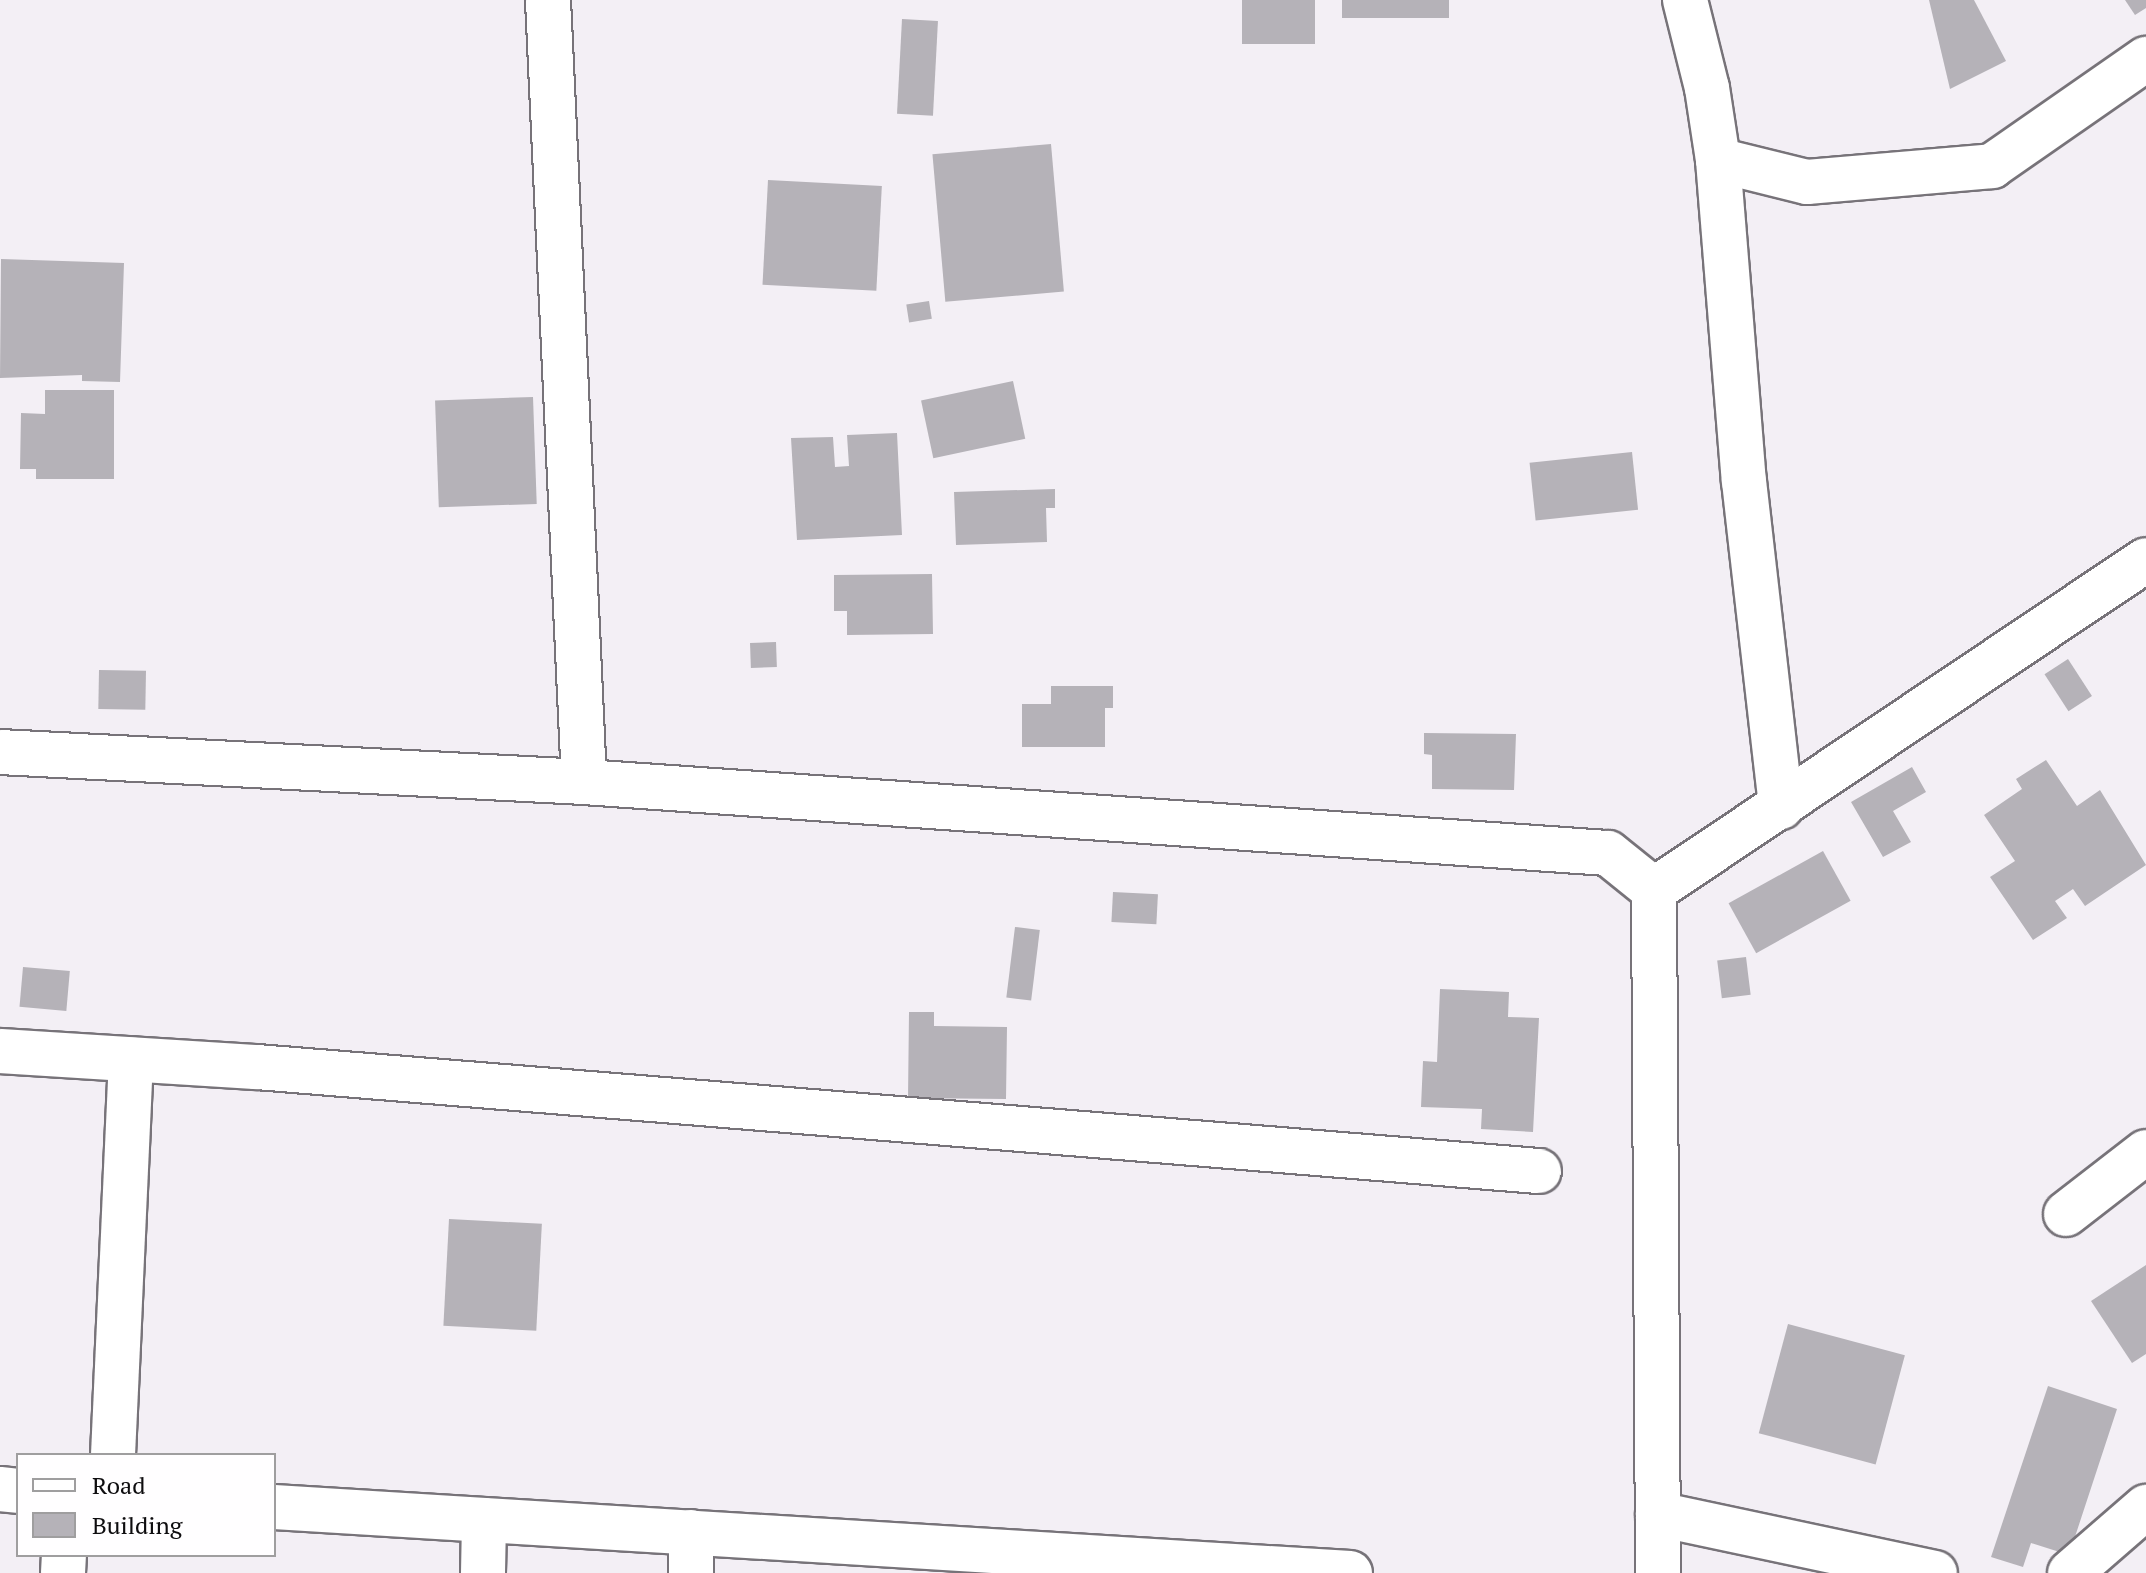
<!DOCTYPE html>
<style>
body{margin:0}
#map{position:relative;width:2146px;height:1573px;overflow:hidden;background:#f3eff5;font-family:"PT Serif",serif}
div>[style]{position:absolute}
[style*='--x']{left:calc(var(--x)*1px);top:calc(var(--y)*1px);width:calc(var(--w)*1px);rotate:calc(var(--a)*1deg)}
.building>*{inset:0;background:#b5b2b8;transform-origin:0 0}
.roads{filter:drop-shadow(2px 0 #777379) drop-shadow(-2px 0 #777379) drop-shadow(0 2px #777379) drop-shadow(0 -2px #777379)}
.street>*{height:44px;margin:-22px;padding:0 22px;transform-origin:22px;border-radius:22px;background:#fff}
span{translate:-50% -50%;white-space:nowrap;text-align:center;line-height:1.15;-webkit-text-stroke:7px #fffeff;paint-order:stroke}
.legend{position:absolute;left:16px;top:1453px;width:260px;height:104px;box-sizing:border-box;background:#fffeff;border:2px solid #9f9e9f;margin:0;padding:10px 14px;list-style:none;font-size:24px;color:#0e0d0f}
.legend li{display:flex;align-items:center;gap:16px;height:40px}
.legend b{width:40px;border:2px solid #9f9e9f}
</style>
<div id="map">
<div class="building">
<i style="left:1242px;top:0;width:73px;height:44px"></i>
<i style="left:1342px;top:0;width:107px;height:18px"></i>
<i style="clip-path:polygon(1929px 0,1974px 0,2006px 61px,1950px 89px)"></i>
<i style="clip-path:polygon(2125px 0,2146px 0,2146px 8px,2135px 15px)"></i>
<i style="left:902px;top:19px;width:36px;height:95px;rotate:3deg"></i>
<i style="left:1051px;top:144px;width:148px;height:119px;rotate:85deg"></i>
<i style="left:768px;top:180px;width:114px;height:105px;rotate:3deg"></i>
<i style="clip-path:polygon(1px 259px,124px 263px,120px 382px,82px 381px,82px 375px,0 378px)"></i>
<i style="left:929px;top:301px;width:18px;height:23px;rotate:81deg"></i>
<i style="left:1013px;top:381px;width:59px;height:94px;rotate:78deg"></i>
<i style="clip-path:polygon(45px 390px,114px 390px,114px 479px,36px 479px,36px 469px,20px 469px,21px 413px,45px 414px)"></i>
<i style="left:533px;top:397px;width:107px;height:98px;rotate:88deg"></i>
<i style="clip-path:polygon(897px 433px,902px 535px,797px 540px,791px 438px,833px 437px,835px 467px,849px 466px,847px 435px)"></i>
<i style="left:1632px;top:452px;width:58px;height:103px;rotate:84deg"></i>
<i style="clip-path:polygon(1055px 489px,1055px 508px,1046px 508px,1047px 542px,956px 545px,954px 492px)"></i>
<i style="clip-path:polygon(932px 574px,933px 634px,847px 635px,847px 611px,834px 611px,834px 575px)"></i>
<i style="left:776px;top:642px;width:25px;height:26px;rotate:88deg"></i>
<i style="left:2068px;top:659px;width:44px;height:28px;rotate:57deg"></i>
<i style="left:99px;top:670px;width:47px;height:39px;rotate:1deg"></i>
<i style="clip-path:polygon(1051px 686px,1113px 686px,1113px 708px,1105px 708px,1105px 747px,1022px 747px,1022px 704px,1051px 704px)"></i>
<i style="clip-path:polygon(1424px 733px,1516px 734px,1514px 790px,1432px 789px,1432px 755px,1424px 754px)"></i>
<i style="clip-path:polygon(2046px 760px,2077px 806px,2100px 790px,2146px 865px,2085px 906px,2073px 889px,2055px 901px,2067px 918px,2033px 940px,1990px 877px,2015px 861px,1984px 815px,2022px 789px,2016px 779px)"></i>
<i style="clip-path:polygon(1912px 767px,1926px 792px,1893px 811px,1911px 842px,1883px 857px,1851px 802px)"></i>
<i style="left:1823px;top:851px;width:57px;height:108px;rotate:61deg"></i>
<i style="left:1113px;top:892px;width:45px;height:30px;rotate:3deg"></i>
<i style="left:1015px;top:927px;width:25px;height:71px;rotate:7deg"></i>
<i style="left:1746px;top:957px;width:38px;height:29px;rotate:83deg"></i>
<i style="left:23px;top:967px;width:47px;height:40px;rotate:5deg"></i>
<i style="clip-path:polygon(1440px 989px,1509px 992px,1508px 1017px,1539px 1018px,1533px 1132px,1481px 1129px,1482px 1109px,1421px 1107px,1423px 1061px,1437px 1062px)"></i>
<i style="clip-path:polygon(909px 1012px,934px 1012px,934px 1026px,1007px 1027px,1006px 1099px,908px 1098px)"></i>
<i style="left:449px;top:1219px;width:93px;height:107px;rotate:3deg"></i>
<i style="clip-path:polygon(2146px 1265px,2146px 1354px,2132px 1363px,2091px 1301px)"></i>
<i style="left:1788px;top:1324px;width:121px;height:113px;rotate:15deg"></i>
<i style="clip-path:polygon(2048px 1386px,2117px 1409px,2069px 1555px,2031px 1543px,2023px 1567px,1991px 1557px)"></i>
</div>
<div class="roads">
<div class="street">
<i style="--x:548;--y:0;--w:783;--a:87.36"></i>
<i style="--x:1685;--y:0;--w:91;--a:76"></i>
<i style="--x:1707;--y:88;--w:73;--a:81.3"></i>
<i style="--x:1718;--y:160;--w:322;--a:85.4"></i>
<i style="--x:1744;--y:481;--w:328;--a:83.5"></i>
<i style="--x:1718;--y:160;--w:92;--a:13.9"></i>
<i style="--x:1807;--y:182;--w:186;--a:-4.9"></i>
<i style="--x:1992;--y:166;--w:188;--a:-34.8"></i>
<i style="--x:0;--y:752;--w:585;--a:2.94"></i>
<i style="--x:584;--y:782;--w:1026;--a:3.97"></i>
<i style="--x:1608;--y:853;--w:59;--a:38.8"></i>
<i style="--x:1654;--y:890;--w:683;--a:89.66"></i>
<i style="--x:1654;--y:890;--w:592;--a:-33.85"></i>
<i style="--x:0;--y:1051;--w:257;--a:3.6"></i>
<i style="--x:257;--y:1067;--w:1286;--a:4.64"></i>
<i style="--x:2066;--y:1214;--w:101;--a:-37.8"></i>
<i style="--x:113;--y:1455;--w:396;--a:-87.4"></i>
<i style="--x:0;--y:1489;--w:18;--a:6"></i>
<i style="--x:274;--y:1507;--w:1078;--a:3.51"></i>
<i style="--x:1658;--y:1514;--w:283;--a:12"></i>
<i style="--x:63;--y:1573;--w:18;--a:-87"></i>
<i style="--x:483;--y:1573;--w:53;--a:-88.9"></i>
<i style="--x:691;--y:1573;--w:41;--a:-90"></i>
<i style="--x:2070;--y:1573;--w:101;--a:-41"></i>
</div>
</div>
<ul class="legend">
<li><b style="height:10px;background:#fff"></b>Road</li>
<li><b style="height:22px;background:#b5b2b8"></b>Building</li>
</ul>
</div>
